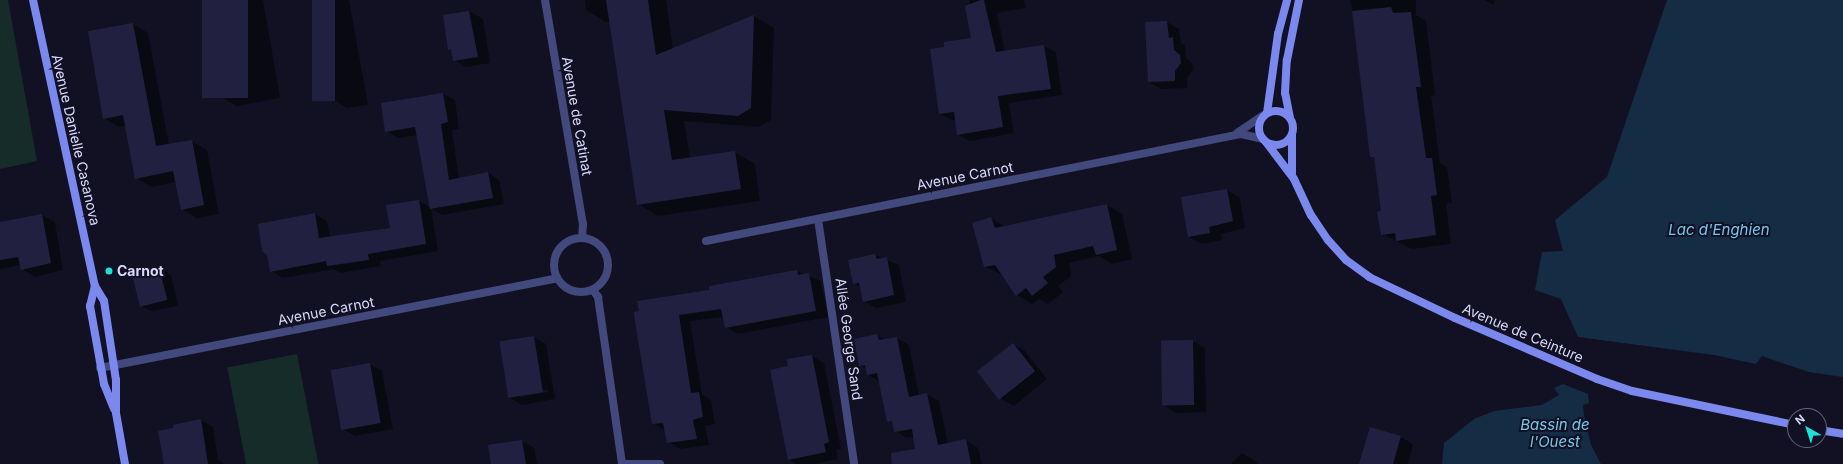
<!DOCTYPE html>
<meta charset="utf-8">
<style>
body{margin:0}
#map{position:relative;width:1843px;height:464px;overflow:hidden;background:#121123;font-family:Inter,sans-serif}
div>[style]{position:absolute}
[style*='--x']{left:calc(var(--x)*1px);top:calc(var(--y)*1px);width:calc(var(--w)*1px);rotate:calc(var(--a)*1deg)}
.green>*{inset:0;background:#152c28;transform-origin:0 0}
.water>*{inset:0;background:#152d44}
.shadow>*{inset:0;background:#0007}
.building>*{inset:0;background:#222041;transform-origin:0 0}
.street>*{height:8px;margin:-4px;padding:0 4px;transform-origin:4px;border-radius:4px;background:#42497c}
.street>.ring{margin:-4px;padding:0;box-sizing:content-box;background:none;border:8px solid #42497c;border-radius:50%}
.secondary>*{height:8px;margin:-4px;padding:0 4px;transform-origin:4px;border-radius:4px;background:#7b89ee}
.secondary>.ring{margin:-4px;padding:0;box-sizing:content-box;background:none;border:8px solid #7b89ee;border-radius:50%}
.dots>*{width:11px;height:11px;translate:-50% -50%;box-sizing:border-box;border:2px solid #121123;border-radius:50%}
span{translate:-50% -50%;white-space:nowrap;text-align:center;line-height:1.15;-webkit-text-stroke:4px #121123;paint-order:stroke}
.street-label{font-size:14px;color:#d8d9fa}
.poi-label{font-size:14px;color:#d8d9fa;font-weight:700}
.left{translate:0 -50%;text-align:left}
.water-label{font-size:15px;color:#73c7ed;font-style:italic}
.north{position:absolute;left:1787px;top:408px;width:40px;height:40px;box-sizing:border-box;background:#121123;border:1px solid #616179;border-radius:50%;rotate:321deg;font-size:11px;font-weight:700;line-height:16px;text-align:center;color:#d8d9fa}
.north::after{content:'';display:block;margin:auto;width:14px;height:18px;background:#1de1d8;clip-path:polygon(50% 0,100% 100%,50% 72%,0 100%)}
</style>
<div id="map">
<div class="green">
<i style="clip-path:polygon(0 0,8px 0,37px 161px,0 169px)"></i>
<i style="left:297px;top:354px;width:112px;height:71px;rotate:79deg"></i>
</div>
<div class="water">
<i style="clip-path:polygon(1667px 0,1843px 0,1843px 377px,1809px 372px,1762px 356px,1756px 364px,1714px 355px,1578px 337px,1561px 299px,1535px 290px,1542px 252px,1563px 251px,1555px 220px,1607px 177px)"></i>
<i style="clip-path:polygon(1563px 384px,1588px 394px,1589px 403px,1583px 405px,1584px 416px,1591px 445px,1601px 464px,1442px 464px,1444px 443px,1474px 419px,1494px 411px,1542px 405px,1559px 395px,1554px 388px)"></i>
</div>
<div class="shadow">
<i style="clip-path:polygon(203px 0,263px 0,280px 98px,237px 106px,220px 96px)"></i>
<i style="clip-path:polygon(313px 0,349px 0,368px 105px,347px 108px,330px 98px)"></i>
<i style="clip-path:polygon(585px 0,666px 0,673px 49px,754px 16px,774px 28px,771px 120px,758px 127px,684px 121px,690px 159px,734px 152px,755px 164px,760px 201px,658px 216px,638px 204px,610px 21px,606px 22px,586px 10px)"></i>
<i style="clip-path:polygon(969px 0,1024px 0,1025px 8px,997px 13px,1005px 52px,1044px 46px,1056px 52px,1062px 95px,1009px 103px,1014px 133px,970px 141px,958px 135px,956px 120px,952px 120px,940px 114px,946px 48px,972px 39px)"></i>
<i style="clip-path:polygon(1351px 0,1416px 0,1416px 15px,1426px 21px,1435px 95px,1431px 96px,1440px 163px,1447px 167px,1452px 203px,1446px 204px,1451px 244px,1412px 249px,1382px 234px,1382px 212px,1375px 158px,1371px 156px)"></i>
<i style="clip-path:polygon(1484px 0,1495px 0,1494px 5px)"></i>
<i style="clip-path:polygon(471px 12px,483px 19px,490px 63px,466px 67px,454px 60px,453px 51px,449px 49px,444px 16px)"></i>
<i style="clip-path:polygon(1167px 22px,1179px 29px,1181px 43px,1185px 45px,1186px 58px,1192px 63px,1193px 70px,1187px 78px,1187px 88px,1161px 89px,1149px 82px)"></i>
<i style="clip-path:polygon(133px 24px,148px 33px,169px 145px,191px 141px,207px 150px,219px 214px,197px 218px,182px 209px,177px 182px,151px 187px,136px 178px,126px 126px,119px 127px,104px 118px)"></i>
<i style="clip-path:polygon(443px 94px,455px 100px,459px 129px,452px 130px,459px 179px,488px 173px,499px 180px,504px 204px,442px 215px,431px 208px,438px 251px,380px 261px,381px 266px,340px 273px,334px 269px,283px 278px,271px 271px,315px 214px,327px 221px,330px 237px,391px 229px,419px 201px,431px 208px,417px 135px,398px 138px,386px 131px,382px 104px)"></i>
<i style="clip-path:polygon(1227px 190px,1240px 198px,1245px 228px,1221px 234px,1222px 240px,1202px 244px,1189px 237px)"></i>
<i style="clip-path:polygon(1107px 205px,1122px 214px,1132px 259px,1112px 264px,1099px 256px,1069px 263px,1071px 276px,1058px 286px,1063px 292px,1048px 304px,1039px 299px,1032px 304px,1017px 295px,1003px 275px,985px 267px,991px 218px,1006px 227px)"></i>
<i style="clip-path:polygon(42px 215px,55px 222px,63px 270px,35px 277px,22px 269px,21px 265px,0 269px,0 223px)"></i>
<i style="clip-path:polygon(875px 255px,899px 265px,906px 302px,876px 308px,864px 301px,861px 287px,854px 283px)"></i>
<i style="clip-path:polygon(159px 268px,171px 275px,178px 306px,151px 311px,139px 305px)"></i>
<i style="clip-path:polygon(797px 271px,821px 281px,828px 317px,738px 334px,726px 327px,723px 317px,690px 321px,702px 394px,711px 400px,715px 424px,705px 426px,709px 445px,680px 449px,668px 442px,665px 430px,652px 423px,636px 320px,711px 291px)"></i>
<i style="clip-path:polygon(877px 335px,885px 340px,897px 338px,909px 345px,919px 395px,926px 394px,939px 401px,948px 444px,966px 440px,978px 448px,982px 464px,919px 464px,914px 437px,907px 438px,895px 431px,894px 424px,888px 421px,880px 382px,868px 375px,867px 369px,860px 365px)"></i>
<i style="clip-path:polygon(evenodd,534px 337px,546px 344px,555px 399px,522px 405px,510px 398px,534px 337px,548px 390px,548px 392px,520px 397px,520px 395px,548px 390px)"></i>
<i style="clip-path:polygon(1193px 341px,1205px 348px,1206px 412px,1176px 413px,1163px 405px)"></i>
<i style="clip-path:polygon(1013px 344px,1025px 351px,1047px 379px,1014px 406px,1001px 399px)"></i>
<i style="clip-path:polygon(812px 356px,824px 363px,841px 449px,836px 450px,838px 459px,813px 464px,796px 464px,789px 459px,789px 367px)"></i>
<i style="clip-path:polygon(370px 364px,382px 371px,393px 429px,355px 436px,343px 429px)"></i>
<i style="clip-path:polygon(201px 420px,213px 427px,218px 460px,225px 464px,165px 464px,174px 428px)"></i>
<i style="clip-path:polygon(1370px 428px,1401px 437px,1413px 444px,1408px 464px,1360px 464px)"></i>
<i style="clip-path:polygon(522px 441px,534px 448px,537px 464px,492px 464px)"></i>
<i style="clip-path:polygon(1242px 453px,1254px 460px,1258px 464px,1231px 464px)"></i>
</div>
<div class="building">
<i style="left:202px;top:0;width:46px;height:98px"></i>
<i style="left:312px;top:0;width:23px;height:101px"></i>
<i style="clip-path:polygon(606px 0,648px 0,656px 55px,754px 15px,751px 108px,738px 116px,664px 110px,672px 160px,735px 151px,741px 189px,637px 205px)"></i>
<i style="clip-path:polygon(981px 0,984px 0,996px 52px,1044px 45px,1051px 89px,998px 96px,1003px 127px,957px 135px,954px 112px,939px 114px,930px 49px,944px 47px,944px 42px,971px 38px,965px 6px)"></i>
<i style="clip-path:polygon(1391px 7px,1393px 13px,1411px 12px,1421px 87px,1416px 87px,1426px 158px,1432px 158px,1437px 195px,1431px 196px,1436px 235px,1396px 241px,1395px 233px,1381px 235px,1377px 212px,1381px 211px,1374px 157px,1370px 157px,1352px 11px)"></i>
<i style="clip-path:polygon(469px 11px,478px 57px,453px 61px,451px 49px,448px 50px,443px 15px)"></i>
<i style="clip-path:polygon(1167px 21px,1169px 38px,1173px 37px,1174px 50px,1180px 55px,1181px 63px,1175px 71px,1175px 81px,1148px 82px,1145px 22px)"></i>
<i style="clip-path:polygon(133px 23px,156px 146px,192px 140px,204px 205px,181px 210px,173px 171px,135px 179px,123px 115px,103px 119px,88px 31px)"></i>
<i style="clip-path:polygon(443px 93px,448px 122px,441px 124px,449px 180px,488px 172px,493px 198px,430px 209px,415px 127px,385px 132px,381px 103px)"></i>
<i style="clip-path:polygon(1227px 189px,1233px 221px,1209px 227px,1210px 233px,1188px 237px,1181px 197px)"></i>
<i style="clip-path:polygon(419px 200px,426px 244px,368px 254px,369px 260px,327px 266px,326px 261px,270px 272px,267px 255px,262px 251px,258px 224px,315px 213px,319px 238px,390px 228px,386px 205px)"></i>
<i style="clip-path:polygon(1107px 204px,1117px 250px,1096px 255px,1093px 246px,1054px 255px,1056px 267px,1043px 277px,1048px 283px,1032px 296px,1026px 288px,1016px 296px,995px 265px,984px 267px,972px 223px,991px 217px,995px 228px)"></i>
<i style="clip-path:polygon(42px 214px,51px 263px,21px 270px,18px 257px,0 260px,0 222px)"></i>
<i style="clip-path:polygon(875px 254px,877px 259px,887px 257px,894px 295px,863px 302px,859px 283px,853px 284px,848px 260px)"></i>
<i style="left:159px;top:267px;width:34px;height:28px;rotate:76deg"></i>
<i style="clip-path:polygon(797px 270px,798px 275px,809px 273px,816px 311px,725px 328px,721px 309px,679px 315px,691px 393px,699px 392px,703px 417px,693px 420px,697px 439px,667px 443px,663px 423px,652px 424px,635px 321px,634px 312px,639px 311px,637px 301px,709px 290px,709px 286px)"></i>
<i style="clip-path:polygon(877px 334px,879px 340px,897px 337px,909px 397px,927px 393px,938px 445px,966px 439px,971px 464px,892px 464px,891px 453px,915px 449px,912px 429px,894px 432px,892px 421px,887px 422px,877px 373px,867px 375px,865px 365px,859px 366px,854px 339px)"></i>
<i style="left:534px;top:336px;width:57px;height:35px;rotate:81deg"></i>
<i style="left:1193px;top:340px;width:65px;height:32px;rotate:89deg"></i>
<i style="left:1013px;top:343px;width:36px;height:46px;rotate:52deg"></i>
<i style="clip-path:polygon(812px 355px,829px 442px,824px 444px,826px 452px,788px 460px,770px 370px,788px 366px,787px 359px)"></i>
<i style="left:370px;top:363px;width:61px;height:40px;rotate:80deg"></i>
<i style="clip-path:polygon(201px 419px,208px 464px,164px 464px,158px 431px,173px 428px,173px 425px)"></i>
<i style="clip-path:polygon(1370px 427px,1401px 436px,1393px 464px,1359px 464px)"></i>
<i style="clip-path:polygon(522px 440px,526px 464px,491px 464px,488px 445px)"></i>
</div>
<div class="street">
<i style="--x:545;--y:0;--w:227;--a:80.4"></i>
<i style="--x:583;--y:224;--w:13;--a:94"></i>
<i style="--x:1237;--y:133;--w:32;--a:-34"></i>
<i style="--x:818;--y:219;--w:248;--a:81.6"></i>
<i class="ring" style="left:554px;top:238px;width:46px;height:46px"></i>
<i style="--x:706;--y:241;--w:546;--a:-11.31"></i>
<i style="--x:1241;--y:134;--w:23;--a:13"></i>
<i style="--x:593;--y:290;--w:9;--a:54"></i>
<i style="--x:598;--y:297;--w:169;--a:81.8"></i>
<i style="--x:100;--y:368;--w:466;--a:-11.1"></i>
<i style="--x:622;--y:464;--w:38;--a:0"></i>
</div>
<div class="secondary">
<i style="--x:33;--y:0;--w:293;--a:77.8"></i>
<i style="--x:95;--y:286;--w:17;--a:59"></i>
<i style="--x:104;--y:301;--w:80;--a:81.4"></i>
<i style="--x:116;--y:380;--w:33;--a:90"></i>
<i style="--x:116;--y:413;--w:52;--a:80"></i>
<i class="ring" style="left:1259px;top:111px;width:26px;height:26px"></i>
<i style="--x:1267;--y:113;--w:80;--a:-82.1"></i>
<i style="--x:1278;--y:34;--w:35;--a:-75"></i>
<i style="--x:1290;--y:118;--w:25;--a:-101"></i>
<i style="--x:1285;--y:93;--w:33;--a:-87"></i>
<i style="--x:1287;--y:60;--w:61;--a:-78.7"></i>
<i style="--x:1292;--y:135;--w:38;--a:90"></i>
<i style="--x:1266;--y:142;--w:46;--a:52.9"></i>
<i style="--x:1294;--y:179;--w:40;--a:65"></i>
<i style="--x:1311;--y:215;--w:30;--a:56"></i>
<i style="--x:1328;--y:240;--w:27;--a:48"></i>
<i style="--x:1346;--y:260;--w:29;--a:36"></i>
<i style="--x:1369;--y:277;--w:95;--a:25.5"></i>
<i style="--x:1455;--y:318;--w:155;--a:23.2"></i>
<i style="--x:1597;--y:379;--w:37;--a:19"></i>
<i style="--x:1632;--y:391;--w:167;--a:11.8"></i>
<i style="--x:95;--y:286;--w:21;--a:104"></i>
<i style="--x:90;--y:306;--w:79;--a:79.8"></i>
<i style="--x:104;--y:384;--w:27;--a:68"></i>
<i style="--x:1819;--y:430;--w:24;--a:9"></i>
</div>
<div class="dots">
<i style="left:109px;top:271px;background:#1de1d8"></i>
</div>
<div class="street-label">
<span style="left:577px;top:116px;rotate:80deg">Avenue de Catinat</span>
<span style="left:76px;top:140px;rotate:77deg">Avenue Danielle Casanova</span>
<span style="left:965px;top:176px;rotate:-11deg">Avenue Carnot</span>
<span style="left:326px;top:311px;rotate:-11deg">Avenue Carnot</span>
<span style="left:1523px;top:333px;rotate:23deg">Avenue de Ceinture</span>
<span style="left:849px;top:339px;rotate:82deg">Allée George Sand</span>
</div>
<div class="poi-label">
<span class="left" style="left:117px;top:271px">Carnot</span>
</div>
<div class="water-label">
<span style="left:1719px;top:230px">Lac d'Enghien</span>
<span style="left:1555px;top:433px">Bassin de<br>l'Ouest</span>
</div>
<div class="north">N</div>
</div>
